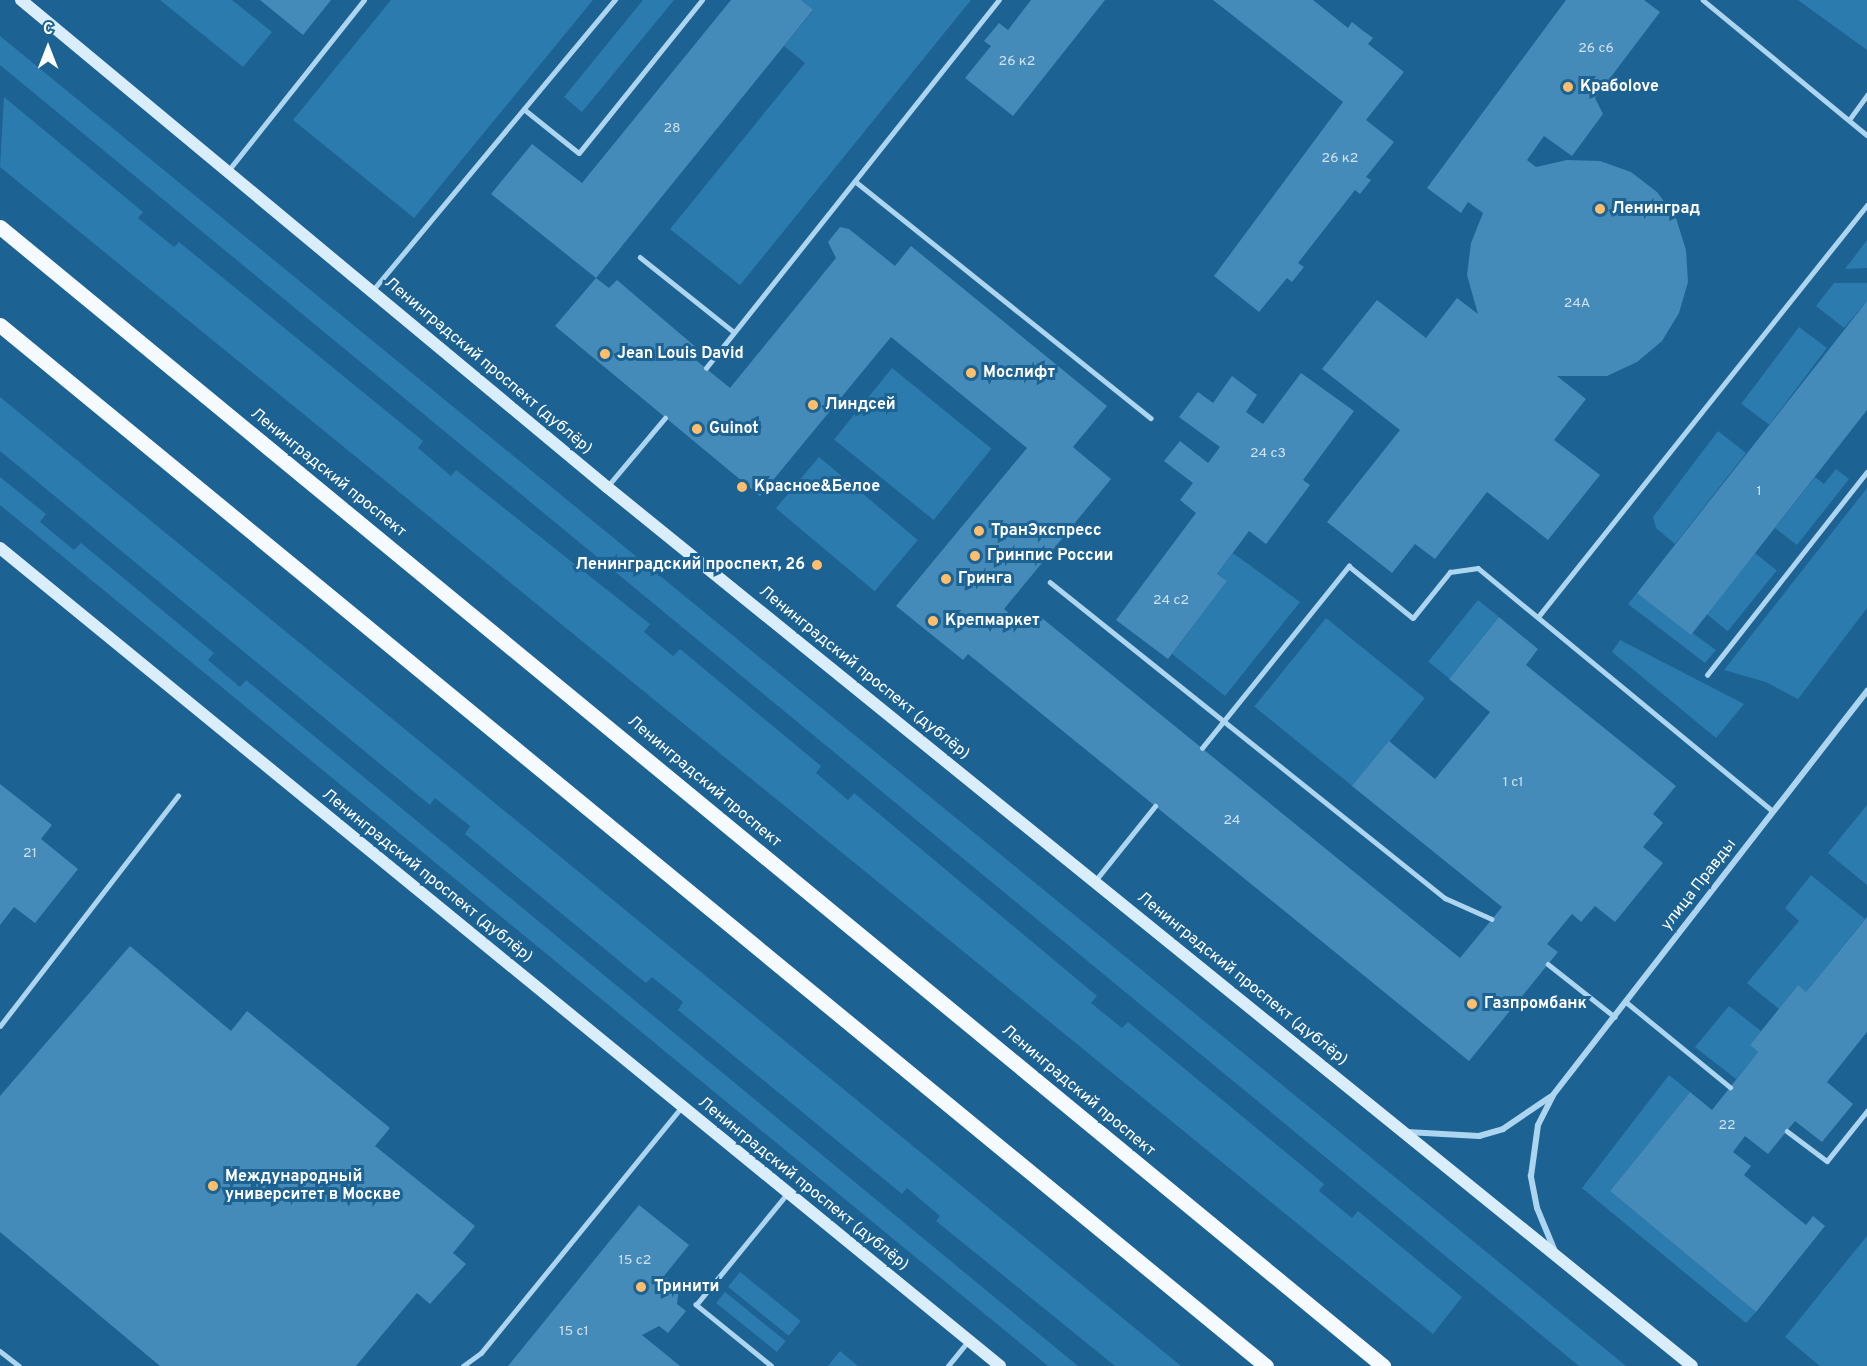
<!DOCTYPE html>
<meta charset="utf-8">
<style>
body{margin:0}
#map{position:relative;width:1867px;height:1366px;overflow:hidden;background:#1c6293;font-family:Overpass,sans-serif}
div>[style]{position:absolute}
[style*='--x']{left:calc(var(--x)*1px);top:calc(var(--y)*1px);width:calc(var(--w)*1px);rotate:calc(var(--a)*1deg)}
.green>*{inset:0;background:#2c7baf;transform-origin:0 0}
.building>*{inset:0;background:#448bba}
.lane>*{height:4.5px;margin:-2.25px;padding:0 2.25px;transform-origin:2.25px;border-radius:2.25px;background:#add5ef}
.street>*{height:6px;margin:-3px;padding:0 3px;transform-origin:3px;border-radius:3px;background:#add5ef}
.secondary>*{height:12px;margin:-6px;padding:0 6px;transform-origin:6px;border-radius:6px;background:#daedfb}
.primary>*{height:15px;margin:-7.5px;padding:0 7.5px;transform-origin:7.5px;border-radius:7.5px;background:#f5faff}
.dots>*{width:16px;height:16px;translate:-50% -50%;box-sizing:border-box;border:3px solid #1c6293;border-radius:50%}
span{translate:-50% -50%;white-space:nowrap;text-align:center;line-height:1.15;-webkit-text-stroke:6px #1c6293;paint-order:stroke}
.number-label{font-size:14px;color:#d0e2ee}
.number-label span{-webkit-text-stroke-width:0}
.poi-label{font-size:16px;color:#fff;font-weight:700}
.left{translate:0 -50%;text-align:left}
.right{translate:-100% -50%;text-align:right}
.street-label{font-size:16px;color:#fff}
.north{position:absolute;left:18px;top:18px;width:60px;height:60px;-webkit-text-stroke:4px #1c6293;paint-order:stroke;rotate:0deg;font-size:16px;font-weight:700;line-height:24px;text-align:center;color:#fff}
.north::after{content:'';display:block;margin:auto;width:21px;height:27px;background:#fff;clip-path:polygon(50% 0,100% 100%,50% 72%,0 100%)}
</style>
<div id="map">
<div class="green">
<i style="clip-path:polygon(160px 0,232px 0,272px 32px,243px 67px)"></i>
<i style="clip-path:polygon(391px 0,593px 0,414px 218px,293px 120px)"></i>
<i style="clip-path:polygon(643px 0,674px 0,582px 112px,564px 97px)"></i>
<i style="clip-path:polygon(801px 0,971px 0,740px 285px,670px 229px,805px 63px,784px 46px,813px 11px)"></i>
<i style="clip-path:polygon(1798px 0,1867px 0,1867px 50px)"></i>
<i style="clip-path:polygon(0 36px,1583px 1331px,1626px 1366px,1579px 1366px,0 65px)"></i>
<i style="clip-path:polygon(4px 97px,143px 212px,138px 218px,174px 247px,179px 242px,423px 441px,418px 448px,451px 476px,456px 470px,650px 624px,644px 632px,673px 656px,680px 649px,821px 766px,816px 773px,848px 800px,854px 793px,1097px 996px,1091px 1003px,1122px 1028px,1128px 1022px,1324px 1184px,1319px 1191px,1352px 1218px,1358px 1211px,1462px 1297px,1433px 1334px,0 167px)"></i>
<i style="clip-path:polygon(1867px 240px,1867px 268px,1845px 269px)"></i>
<i style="clip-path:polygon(1834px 283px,1867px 283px,1867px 301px,1844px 328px,1816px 306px)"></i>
<i style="left:1799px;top:327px;width:35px;height:96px;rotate:37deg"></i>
<i style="left:892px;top:368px;width:128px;height:92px;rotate:39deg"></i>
<i style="clip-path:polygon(0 397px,1181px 1366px,1115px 1366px,936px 1221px,940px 1216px,907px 1188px,902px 1194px,678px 1010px,683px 1002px,652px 977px,646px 983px,465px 834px,470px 826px,435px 798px,430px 805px,0 451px)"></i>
<i style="clip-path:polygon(1718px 431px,1746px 453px,1675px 544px,1656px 528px,1653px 517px)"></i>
<i style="left:819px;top:457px;width:129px;height:67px;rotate:40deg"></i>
<i style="clip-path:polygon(1836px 469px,1849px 479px,1797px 545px,1775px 528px,1815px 477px,1824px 484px)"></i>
<i style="clip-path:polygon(0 477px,46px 514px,40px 522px,74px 550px,81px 543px,214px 653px,208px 660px,240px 687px,246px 680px,1078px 1366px,1048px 1366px,0 505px)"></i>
<i style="clip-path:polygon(1867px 488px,1867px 608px,1798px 699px,1766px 682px,1724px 670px)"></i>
<i style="clip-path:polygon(1233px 553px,1300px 602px,1225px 696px,1172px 654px,1227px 581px,1217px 574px)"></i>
<i style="left:1755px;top:553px;width:28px;height:78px;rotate:39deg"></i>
<i style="clip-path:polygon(1637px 593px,1716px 650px,1705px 663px,1628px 604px)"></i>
<i style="left:1478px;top:600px;width:27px;height:79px;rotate:39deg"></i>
<i style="left:1326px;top:618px;width:127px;height:114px;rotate:39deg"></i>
<i style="clip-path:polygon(1620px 640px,1744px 704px,1716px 738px,1612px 652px)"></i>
<i style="clip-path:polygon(1867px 805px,1867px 885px,1828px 853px)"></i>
<i style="clip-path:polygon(1811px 875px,1865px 919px,1806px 992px,1797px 986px,1779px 1009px,1747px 983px,1799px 921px,1785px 908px)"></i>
<i style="clip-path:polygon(1729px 1006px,1761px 1031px,1750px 1045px,1758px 1052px,1736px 1079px,1695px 1047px)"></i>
<i style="clip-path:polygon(1669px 1075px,1690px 1092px,1610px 1191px,1756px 1312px,1746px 1323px,1582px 1188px)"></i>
<i style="clip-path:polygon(1867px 1236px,1867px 1366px,1820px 1366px,1785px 1337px)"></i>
<i style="left:740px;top:1272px;width:78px;height:19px;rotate:39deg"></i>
<i style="left:725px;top:1292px;width:78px;height:14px;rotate:39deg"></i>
<i style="clip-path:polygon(840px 1351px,858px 1366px,828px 1366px)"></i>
</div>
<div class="building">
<i style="clip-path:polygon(260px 0,331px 0,303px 35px)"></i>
<i style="clip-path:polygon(731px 0,801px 0,813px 10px,596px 278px,491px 194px,532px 144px,582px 183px)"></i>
<i style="clip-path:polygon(1031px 0,1105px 0,1013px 116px,965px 78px,991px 46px,984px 41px,999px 23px,1008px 30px)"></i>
<i style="clip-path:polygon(1213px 0,1313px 0,1348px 28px,1352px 22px,1362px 30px,1373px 38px,1368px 44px,1404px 72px,1366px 120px,1394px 142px,1366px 177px,1371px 180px,1360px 194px,1355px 190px,1298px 263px,1304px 267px,1292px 282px,1287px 278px,1259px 312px,1214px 276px,1343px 102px)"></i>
<i style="clip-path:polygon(1566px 0,1644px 0,1660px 12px,1595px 98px,1603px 114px,1572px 156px,1544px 136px,1527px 160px,1536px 167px,1567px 160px,1600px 161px,1631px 172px,1657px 192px,1676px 218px,1686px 250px,1688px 282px,1679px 313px,1662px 341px,1637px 362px,1607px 376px,1557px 376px,1586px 399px,1554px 440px,1600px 475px,1548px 540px,1487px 492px,1435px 559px,1415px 544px,1392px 573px,1327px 522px,1400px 430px,1322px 369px,1377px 300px,1426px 338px,1457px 298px,1478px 314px,1467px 275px,1471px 243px,1483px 213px,1468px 202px,1461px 213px,1427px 188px)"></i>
<i style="clip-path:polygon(840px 227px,849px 229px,895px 266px,911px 246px,1107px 406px,1073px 447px,1111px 479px,1004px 609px,1026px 627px,1037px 614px,1460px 958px,1502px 907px,1352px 786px,1389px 741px,1435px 779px,1490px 712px,1449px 679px,1499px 617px,1538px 649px,1526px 665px,1676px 786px,1653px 814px,1663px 823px,1643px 847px,1663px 863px,1615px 922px,1595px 906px,1581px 922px,1572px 914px,1547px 944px,1558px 952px,1469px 1061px,968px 654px,963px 660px,896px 606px,1027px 448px,891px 337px,760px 496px,555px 326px,596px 278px,609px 288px,617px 280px,698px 349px,692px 357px,730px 388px,836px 258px,828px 242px)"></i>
<i style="clip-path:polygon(1867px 301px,1867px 410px,1691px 635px,1637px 593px)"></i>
<i style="clip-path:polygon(1301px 373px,1354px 411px,1303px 480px,1310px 485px,1266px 544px,1249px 531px,1217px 574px,1227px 581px,1168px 659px,1116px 620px,1196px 513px,1180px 500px,1193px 483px,1164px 461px,1180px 441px,1208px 463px,1220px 447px,1179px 417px,1198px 392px,1213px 403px,1232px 376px,1257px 395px,1246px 412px,1263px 424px)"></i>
<i style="clip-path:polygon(0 784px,52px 825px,41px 839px,78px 869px,35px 923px,14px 907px,0 925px)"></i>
<i style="clip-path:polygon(1867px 917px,1867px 1032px,1827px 1082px,1853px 1104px,1822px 1142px,1795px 1121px,1768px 1154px,1745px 1136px,1733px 1152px,1751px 1166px,1744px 1175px,1806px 1225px,1813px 1216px,1825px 1226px,1756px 1312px,1610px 1191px,1690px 1092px,1712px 1110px,1758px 1052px,1750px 1045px,1798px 985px,1806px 992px)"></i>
<i style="clip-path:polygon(130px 946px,231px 1031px,247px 1011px,390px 1128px,375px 1146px,475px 1226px,453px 1253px,466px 1264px,430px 1304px,417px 1293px,356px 1366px,160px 1366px,0 1232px,0 1096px)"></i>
<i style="clip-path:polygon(639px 1205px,689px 1245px,664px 1276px,679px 1288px,677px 1304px,686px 1311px,668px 1333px,659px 1326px,642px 1335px,680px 1366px,508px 1366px)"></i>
</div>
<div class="lane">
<i style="--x:1703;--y:0;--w:212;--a:39.5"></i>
<i style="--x:524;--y:109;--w:70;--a:38.7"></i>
<i style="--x:579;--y:153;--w:196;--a:-51.2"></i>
<i style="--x:1849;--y:120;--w:31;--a:-54"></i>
<i style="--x:228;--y:171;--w:218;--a:-51.5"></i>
<i style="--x:855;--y:181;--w:379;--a:38.7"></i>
<i style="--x:640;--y:257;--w:120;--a:38.6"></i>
<i style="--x:373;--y:290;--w:378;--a:-50.2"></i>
<i style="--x:706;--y:368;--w:470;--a:-51.5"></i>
<i style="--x:607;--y:487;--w:90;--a:-50"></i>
<i style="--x:1050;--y:582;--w:506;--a:38.66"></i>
<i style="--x:1445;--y:898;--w:51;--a:24.1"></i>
<i style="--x:1538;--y:617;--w:527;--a:-51.39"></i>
<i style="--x:1707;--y:675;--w:258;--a:-51.8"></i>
<i style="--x:1202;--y:748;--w:234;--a:-51.1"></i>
<i style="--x:1349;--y:566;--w:82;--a:39.1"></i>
<i style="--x:1413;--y:618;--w:59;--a:-51.2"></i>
<i style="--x:1450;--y:572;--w:28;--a:-8"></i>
<i style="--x:1478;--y:568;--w:382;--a:39.5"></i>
<i style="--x:1095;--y:881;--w:96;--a:-51.3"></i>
<i style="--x:1548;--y:964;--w:85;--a:38.3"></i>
<i style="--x:1625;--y:1001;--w:136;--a:39.3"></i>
<i style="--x:0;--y:1026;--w:291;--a:-52.3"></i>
<i style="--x:1787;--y:1131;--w:50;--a:36.9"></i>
<i style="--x:1827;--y:1161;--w:64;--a:-51.3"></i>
<i style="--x:0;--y:1351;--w:24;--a:38"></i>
<i style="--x:463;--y:1366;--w:22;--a:-36"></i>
<i style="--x:481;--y:1353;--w:316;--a:-50.8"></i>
<i style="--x:771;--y:1366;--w:97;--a:-140.9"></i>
<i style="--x:696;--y:1305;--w:144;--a:-50.7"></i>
<i style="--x:948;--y:1366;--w:33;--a:-51"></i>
</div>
<div class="street">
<i style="--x:1407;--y:1132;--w:72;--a:3.2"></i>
<i style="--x:1479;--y:1136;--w:25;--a:-16"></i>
<i style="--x:1503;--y:1129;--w:57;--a:-34.2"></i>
<i style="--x:1554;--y:1249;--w:44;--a:-112.5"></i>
<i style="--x:1537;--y:1208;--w:33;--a:-101"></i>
<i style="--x:1531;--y:1176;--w:51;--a:-82.2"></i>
<i style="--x:1538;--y:1125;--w:34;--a:-63"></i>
<i style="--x:1553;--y:1095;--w:512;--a:-52.14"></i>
</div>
<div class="secondary">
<i style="--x:21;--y:0;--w:762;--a:39.73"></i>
<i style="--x:607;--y:487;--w:1396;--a:39.01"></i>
<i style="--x:0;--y:548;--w:1292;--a:39.28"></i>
</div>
<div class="primary">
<i style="--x:0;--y:227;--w:1792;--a:39.47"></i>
<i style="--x:0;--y:325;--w:1639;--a:39.43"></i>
</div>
<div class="dots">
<i style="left:1568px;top:87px;background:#ffbe6b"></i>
<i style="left:1600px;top:209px;background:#ffbe6b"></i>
<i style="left:605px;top:354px;background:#ffbe6b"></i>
<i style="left:971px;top:373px;background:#ffbe6b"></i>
<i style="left:813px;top:405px;background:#ffbe6b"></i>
<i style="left:697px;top:429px;background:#ffbe6b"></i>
<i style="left:742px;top:487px;background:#ffbe6b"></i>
<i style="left:979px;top:531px;background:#ffbe6b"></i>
<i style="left:975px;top:556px;background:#ffbe6b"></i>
<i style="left:817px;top:565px;background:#ffbe6b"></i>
<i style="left:946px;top:579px;background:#ffbe6b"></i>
<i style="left:933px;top:621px;background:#ffbe6b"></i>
<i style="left:1472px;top:1004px;background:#ffbe6b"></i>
<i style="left:213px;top:1186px;background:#ffbe6b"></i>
<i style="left:641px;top:1287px;background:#ffbe6b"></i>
</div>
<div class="number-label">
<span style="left:1596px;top:49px">26 с6</span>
<span style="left:1017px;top:62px">26 к2</span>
<span style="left:672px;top:129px">28</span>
<span style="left:1340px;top:159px">26 к2</span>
<span style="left:1577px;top:304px">24А</span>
<span style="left:1268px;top:454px">24 с3</span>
<span style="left:1759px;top:492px">1</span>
<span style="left:1171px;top:601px">24 с2</span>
<span style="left:1513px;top:783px">1 с1</span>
<span style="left:1232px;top:821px">24</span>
<span style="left:30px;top:854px">21</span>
<span style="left:1727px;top:1126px">22</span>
<span style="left:635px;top:1261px">15 с2</span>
<span style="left:574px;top:1332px">15 с1</span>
</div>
<div class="poi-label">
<span class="left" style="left:1580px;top:87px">Крабоlove</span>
<span class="left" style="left:1612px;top:209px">Ленинград</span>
<span class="left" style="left:617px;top:354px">Jean Louis David</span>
<span class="left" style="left:983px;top:373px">Мослифт</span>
<span class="left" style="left:825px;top:405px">Линдсей</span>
<span class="left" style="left:709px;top:429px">Guinot</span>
<span class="left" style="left:754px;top:487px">Красное&amp;Белое</span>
<span class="left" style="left:991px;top:531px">ТранЭкспресс</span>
<span class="left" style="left:987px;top:556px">Гринпис России</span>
<span class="right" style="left:805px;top:565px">Ленинградский проспект, 26</span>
<span class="left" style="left:958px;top:579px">Гринга</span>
<span class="left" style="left:945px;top:621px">Крепмаркет</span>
<span class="left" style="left:1484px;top:1004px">Газпромбанк</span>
<span class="left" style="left:225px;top:1186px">Международный<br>университет в Москве</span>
<span class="left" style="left:654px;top:1287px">Тринити</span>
</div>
<div class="street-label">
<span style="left:488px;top:366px;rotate:40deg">Ленинградский проспект (дублёр)</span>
<span style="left:328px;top:473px;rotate:39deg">Ленинградский проспект</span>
<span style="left:864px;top:673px;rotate:39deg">Ленинградский проспект (дублёр)</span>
<span style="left:704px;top:782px;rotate:40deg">Ленинградский проспект</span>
<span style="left:427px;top:876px;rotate:39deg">Ленинградский проспект (дублёр)</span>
<span style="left:1699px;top:885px;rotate:-52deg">улица Правды</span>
<span style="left:1242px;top:979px;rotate:39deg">Ленинградский проспект (дублёр)</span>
<span style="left:1078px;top:1091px;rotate:40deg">Ленинградский проспект</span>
<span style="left:803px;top:1184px;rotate:39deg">Ленинградский проспект (дублёр)</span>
</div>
<div class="north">С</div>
</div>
